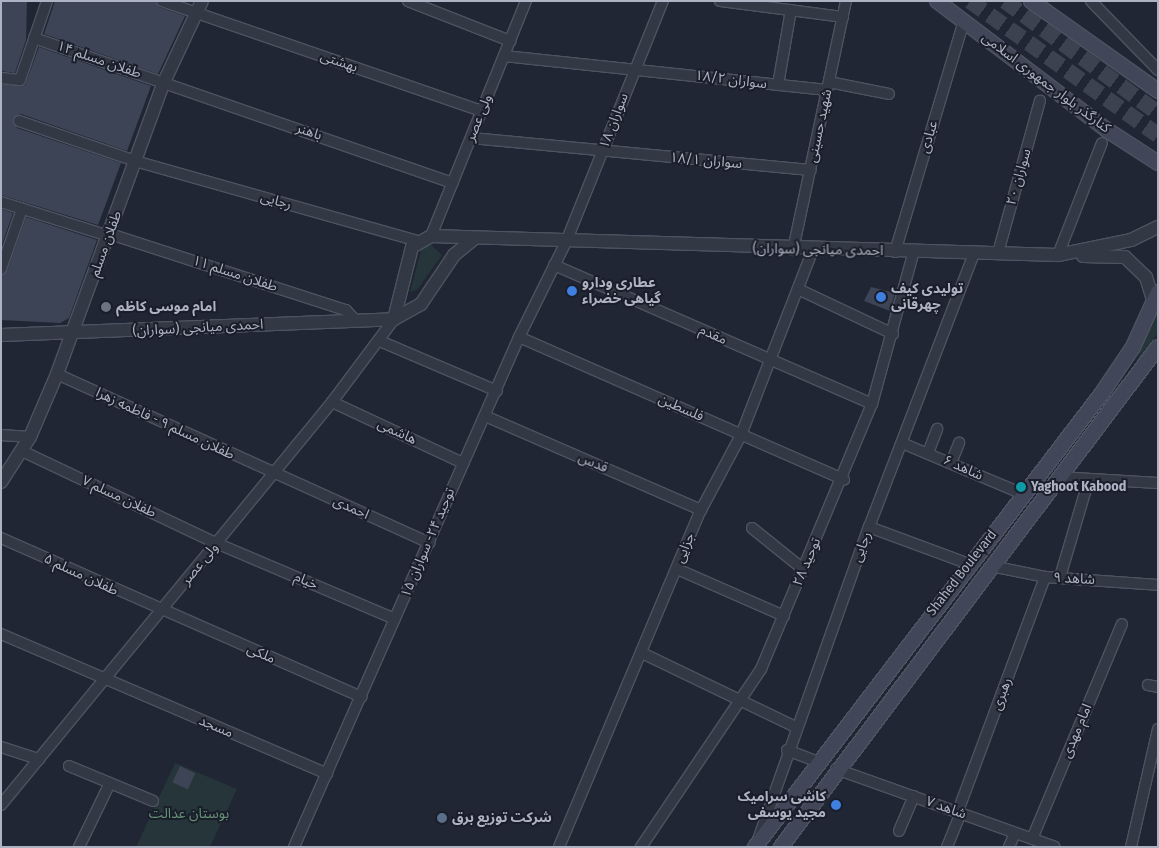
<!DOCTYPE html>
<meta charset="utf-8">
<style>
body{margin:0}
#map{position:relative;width:1159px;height:848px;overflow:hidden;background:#202634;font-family:"Fira Sans Condensed","Noto Sans Arabic",sans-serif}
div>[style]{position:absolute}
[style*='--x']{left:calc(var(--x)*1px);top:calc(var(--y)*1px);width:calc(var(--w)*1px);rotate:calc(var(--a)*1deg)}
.green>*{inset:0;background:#253539}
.building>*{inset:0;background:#3c4455;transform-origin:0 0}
.primary-tunnel>*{height:16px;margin-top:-8px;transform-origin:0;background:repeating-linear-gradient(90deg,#3c4250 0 16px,transparent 0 24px)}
.roads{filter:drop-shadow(1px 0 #4d5360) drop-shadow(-1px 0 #4d5360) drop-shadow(0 1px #4d5360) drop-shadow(0 -1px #4d5360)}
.minor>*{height:10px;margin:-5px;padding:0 5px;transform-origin:5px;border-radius:5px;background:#333845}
.tertiary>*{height:12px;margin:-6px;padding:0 6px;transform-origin:6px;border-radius:6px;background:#333845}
.secondary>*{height:14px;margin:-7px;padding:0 7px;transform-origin:7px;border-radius:7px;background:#414758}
.dots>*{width:14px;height:14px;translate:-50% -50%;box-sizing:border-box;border:2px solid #191e2a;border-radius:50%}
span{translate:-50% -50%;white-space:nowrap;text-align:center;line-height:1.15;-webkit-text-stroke:4px #191e2a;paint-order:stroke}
.street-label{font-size:14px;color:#adb3c2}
.poi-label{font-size:14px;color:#adb3c2;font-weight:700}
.left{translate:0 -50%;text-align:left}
.right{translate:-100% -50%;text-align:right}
.park-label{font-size:14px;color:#669175}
.frame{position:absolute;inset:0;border:2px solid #adb3c2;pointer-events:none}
</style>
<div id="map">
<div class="green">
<i style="clip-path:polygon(431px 245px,442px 255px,417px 290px,410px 292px,422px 247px)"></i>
<i style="clip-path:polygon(1158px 308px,1158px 333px,1134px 367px)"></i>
<i style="clip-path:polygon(175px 763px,237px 789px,210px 847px,136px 847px)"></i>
</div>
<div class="building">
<i style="clip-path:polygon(1px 1px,27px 1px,26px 40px,15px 73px,1px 71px)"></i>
<i style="clip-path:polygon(55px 1px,155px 1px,159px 7px,185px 16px,158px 74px,44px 34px)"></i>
<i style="clip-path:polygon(39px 47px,151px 86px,127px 151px,21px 114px,13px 118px,17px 128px,121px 163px,98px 225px,1px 195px,1px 85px,25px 85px)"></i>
<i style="clip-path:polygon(1px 209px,13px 213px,1px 247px)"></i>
<i style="clip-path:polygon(26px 217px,97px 240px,69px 318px,60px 323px,1px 320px,1px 276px,7px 271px)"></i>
<i style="clip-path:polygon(871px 287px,895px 293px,890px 311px,864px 301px)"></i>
<i style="left:180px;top:766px;width:17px;height:18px;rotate:25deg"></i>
</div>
<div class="primary-tunnel">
<i style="--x:970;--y:1;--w:231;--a:35.5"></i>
<i style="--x:1005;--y:1;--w:190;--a:36.2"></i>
</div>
<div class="roads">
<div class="minor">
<i style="--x:162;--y:1;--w:338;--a:19"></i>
<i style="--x:408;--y:1;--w:110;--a:21.4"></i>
<i style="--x:720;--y:1;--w:124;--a:7.4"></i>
<i style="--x:1091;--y:1;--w:96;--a:45.8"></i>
<i style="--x:34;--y:38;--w:443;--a:19.1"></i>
<i style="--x:504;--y:56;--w:325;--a:6"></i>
<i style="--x:1;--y:78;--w:19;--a:6"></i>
<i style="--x:20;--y:80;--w:83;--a:-71.1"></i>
<i style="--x:829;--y:82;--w:61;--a:11.3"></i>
<i style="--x:778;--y:85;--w:76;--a:-80.2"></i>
<i style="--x:19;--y:121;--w:123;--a:19"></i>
<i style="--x:135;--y:161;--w:293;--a:15.8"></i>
<i style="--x:471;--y:138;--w:341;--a:5.4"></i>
<i style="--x:1;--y:202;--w:113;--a:17.5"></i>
<i style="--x:110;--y:234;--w:248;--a:17.9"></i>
<i style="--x:346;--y:310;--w:13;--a:48"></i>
<i style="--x:431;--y:236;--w:253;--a:-68"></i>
<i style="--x:793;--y:250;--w:255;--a:-78"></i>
<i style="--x:895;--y:252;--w:241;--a:-73.4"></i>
<i style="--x:998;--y:253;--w:158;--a:-74.6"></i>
<i style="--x:1058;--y:255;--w:120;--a:-68.6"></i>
<i style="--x:554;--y:265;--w:347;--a:23.6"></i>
<i style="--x:1;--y:269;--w:64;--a:-70.7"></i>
<i style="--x:800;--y:290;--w:103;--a:25.3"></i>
<i style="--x:519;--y:337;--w:355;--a:23.7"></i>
<i style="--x:380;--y:341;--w:127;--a:23.1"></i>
<i style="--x:57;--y:374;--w:409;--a:24.4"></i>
<i style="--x:332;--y:402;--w:145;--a:25"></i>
<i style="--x:485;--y:416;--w:236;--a:23.5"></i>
<i style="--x:1;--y:435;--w:29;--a:4"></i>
<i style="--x:902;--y:443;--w:131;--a:22.9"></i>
<i style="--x:22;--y:451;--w:215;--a:25.4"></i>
<i style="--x:216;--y:543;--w:194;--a:23"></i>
<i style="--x:928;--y:453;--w:26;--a:-69"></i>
<i style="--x:951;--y:463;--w:22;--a:-68"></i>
<i style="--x:1058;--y:477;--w:100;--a:3.4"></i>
<i style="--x:869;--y:527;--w:107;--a:20.3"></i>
<i style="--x:752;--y:528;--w:65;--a:38.8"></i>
<i style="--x:1;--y:538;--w:394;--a:23.8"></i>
<i style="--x:991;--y:566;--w:55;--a:11.5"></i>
<i style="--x:1045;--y:577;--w:113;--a:4"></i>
<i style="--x:677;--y:569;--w:117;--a:23.7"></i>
<i style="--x:1060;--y:577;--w:102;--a:-73.5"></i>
<i style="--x:1;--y:634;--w:355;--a:23.2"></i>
<i style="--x:642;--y:653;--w:171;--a:25.7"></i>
<i style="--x:1148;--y:685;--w:10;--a:11"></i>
<i style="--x:1;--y:747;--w:40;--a:18"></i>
<i style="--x:787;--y:750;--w:33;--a:21"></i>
<i style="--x:69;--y:766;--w:91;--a:22.6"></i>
<i style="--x:836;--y:769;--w:232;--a:19.6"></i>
<i style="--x:1;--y:805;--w:522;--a:-50.6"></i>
<i style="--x:332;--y:402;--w:104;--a:-53.2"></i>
<i style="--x:958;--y:811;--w:250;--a:-69.6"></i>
<i style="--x:899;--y:831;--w:38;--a:-67"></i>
<i style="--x:759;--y:837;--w:329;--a:-70.5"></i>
<i style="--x:869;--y:527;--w:293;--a:-69"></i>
<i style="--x:1032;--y:839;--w:233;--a:-67.3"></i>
<i style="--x:79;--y:847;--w:71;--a:-64.2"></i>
<i style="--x:294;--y:847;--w:557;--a:-66.19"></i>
<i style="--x:519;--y:337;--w:106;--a:-63.7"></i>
<i style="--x:566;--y:242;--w:260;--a:-68.1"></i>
<i style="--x:559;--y:847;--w:366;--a:-67.2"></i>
<i style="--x:701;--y:510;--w:85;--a:-61.9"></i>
<i style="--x:741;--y:435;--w:199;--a:-68.8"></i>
<i style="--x:641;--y:847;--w:215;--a:-56"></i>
<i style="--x:761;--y:669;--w:287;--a:-67.3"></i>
<i style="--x:872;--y:404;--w:160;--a:-74.7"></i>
<i style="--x:947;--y:847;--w:37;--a:-68"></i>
<i style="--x:1009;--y:847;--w:15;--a:-67"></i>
<i style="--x:1131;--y:847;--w:121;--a:-77.1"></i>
</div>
<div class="tertiary">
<i style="--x:1083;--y:256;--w:42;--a:1.4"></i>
<i style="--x:1125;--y:257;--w:29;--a:44"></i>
<i style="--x:1146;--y:277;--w:27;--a:73"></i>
<i style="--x:394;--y:319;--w:74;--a:-76"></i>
<i style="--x:412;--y:247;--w:22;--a:-30"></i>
<i style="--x:431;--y:236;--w:627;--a:1.74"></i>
<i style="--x:1058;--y:255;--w:75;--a:-11.6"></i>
<i style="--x:1131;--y:240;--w:30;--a:-26"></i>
<i style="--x:1;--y:335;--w:393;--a:-2.3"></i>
<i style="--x:394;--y:319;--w:31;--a:-29"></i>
<i style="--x:421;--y:304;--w:59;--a:-56"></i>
<i style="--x:454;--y:255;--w:26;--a:-39"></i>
<i style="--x:1;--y:482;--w:54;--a:-57.2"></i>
<i style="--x:30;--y:437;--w:69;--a:-66.8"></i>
<i style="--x:57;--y:374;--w:311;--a:-69.9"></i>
<i style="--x:164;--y:82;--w:89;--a:-64.9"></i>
</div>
<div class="secondary">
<i style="--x:937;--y:1;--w:213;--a:37.2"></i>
<i style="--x:1107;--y:130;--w:61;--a:32.9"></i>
<i style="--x:1031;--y:1;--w:156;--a:35.3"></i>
<i style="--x:755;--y:847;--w:571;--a:-52.61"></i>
<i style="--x:1102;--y:393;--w:55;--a:-56"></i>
<i style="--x:1133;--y:347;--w:60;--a:-65.6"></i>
<i style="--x:781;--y:847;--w:626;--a:-52.98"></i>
</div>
</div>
<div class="dots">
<i style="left:572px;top:291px;background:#3f7fe0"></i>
<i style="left:881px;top:297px;background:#3f7fe0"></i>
<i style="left:106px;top:307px;background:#6b7280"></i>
<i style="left:1021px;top:487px;background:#0f9aa8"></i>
<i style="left:836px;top:805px;background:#3f7fe0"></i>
<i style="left:442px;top:818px;background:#5c6f8a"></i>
</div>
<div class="street-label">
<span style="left:99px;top:60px;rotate:19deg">طفلان مسلم ۱۴</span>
<span style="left:339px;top:62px;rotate:19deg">بهشتی</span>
<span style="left:731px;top:80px;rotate:7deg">سواران ۱۸/۲</span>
<span style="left:1046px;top:83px;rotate:37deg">کنارگذر بلوار جمهوری اسلامی</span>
<span style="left:479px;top:118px;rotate:-68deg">ولی عصر</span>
<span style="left:614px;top:121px;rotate:-69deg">سواران ۱۸</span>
<span style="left:820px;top:126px;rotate:-78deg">شهید حسینی</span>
<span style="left:309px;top:132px;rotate:19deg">باهنر</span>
<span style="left:929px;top:137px;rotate:-73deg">عبادی</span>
<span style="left:706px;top:161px;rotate:5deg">سواران ۱۸/۱</span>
<span style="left:1019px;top:177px;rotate:-74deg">سواران ۲۰</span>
<span style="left:276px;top:201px;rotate:16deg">رجایی</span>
<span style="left:106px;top:244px;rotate:-70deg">طفلان مسلم</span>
<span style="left:818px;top:250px;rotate:1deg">احمدی میانجی (سواران)</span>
<span style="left:235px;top:274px;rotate:18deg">طفلان مسلم ۱۱</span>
<span style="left:198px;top:328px;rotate:-3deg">احمدی میانجی (سواران)</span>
<span style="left:713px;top:335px;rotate:24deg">مقدم</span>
<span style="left:681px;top:408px;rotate:24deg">فلسطین</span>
<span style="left:165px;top:424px;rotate:25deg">طفلان مسلم ۹ - فاطمه زهرا</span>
<span style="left:397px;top:432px;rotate:25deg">هاشمی</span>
<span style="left:593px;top:463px;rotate:23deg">قدس</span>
<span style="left:963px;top:468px;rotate:24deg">شاهد ۶</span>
<span style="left:119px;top:497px;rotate:25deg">طفلان مسلم ۷</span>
<span style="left:351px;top:508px;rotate:24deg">احمدی</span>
<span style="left:428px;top:543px;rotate:-67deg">توحید ۲۴- سواران ۱۵</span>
<span style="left:862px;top:547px;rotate:-70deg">رجایی</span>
<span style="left:685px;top:548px;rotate:-68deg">جزایی</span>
<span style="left:807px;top:562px;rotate:-67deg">توحید ۲۸</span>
<span style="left:200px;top:564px;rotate:-51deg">ولی عصر</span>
<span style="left:962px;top:573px;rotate:-52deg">Shahed Boulevard</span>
<span style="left:81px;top:575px;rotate:25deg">طفلان مسلم ۵</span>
<span style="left:1074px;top:579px;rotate:3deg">شاهد ۹</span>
<span style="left:306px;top:581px;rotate:23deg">خیام</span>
<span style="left:261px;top:654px;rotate:23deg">ملکی</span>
<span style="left:1002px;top:694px;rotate:-70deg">رهبری</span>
<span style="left:216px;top:727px;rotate:23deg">مسجد</span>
<span style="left:1077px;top:731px;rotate:-67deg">امام مهدی</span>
<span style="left:946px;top:808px;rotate:20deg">شاهد ۷</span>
</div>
<div class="poi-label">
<span class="left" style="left:582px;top:291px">عطاری ودارو<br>گیاهی خضراء</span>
<span class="left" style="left:891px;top:297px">تولیدی کیف<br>چهرقانی</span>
<span class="left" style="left:116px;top:307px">امام موسی کاظم</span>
<span class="left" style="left:1031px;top:487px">Yaghoot Kabood</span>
<span class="right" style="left:826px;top:805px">کاشی سرامیک<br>مجید یوسفی</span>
<span class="left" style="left:452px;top:818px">شرکت توزیع برق</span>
</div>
<div class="park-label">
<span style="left:189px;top:814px">بوستان عدالت</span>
</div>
<div class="frame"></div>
</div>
